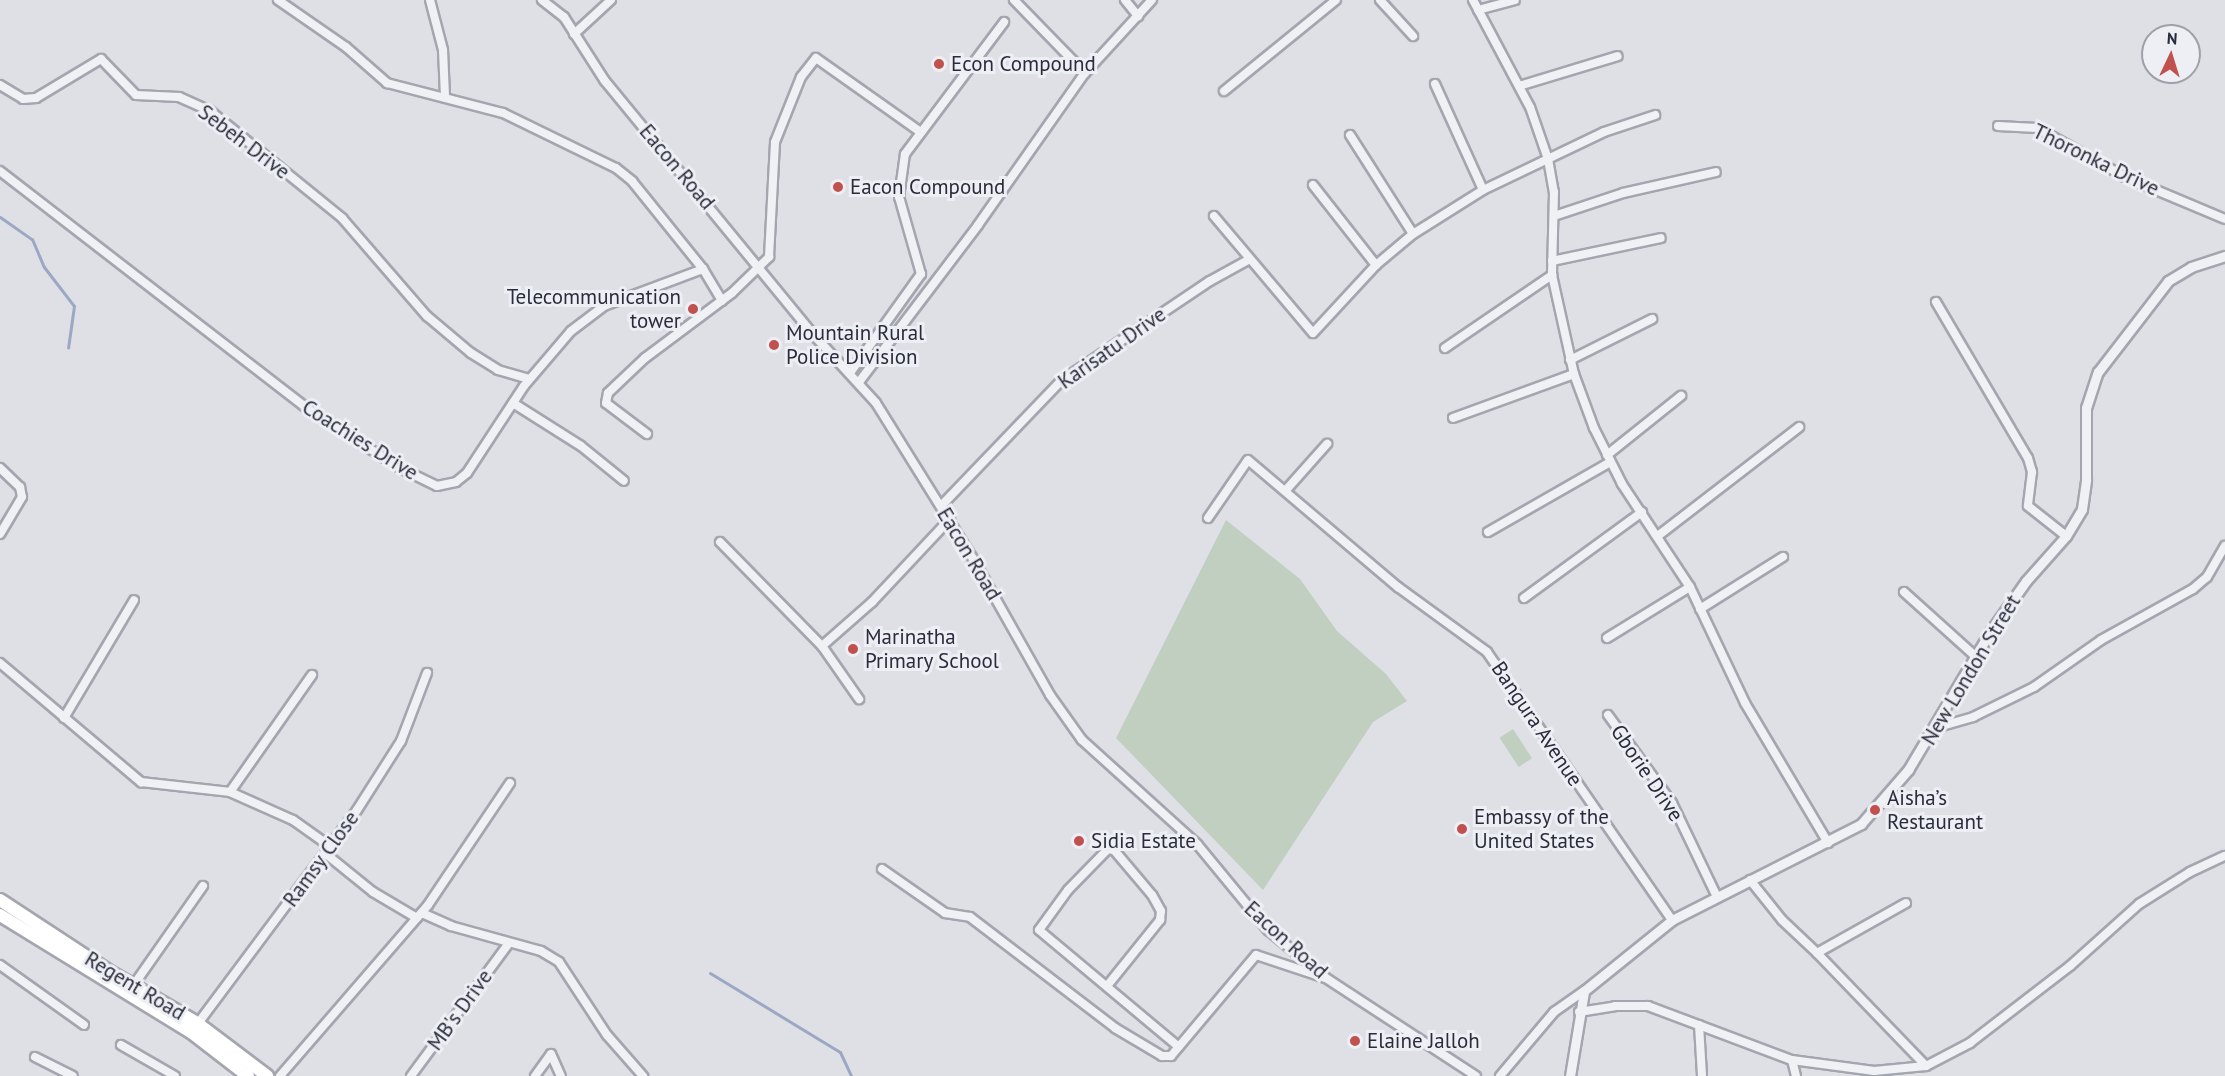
<!DOCTYPE html>
<meta charset="utf-8">
<style>
body{margin:0}
#map{position:relative;width:2225px;height:1076px;overflow:hidden;background:#dee0e6;font-family:"PT Sans",sans-serif}
div>[style]{position:absolute}
[style*='--x']{left:calc(var(--x)*1px);top:calc(var(--y)*1px);width:calc(var(--w)*1px);rotate:calc(var(--a)*1deg)}
.green>*{inset:0;background:#c1cfc0;transform-origin:0 0}
.stream>*{height:3px;margin:-1.5px;padding:0 1.5px;transform-origin:1.5px;border-radius:1.5px;background:#9ca8c3}
.roads{filter:drop-shadow(2px 0 #a4a6af) drop-shadow(-2px 0 #a4a6af) drop-shadow(0 2px #a4a6af) drop-shadow(0 -2px #a4a6af)}
.minor>*{height:8px;margin:-4px;padding:0 4px;transform-origin:4px;border-radius:4px;background:#f0f1f5}
.tertiary>*{height:9px;margin:-4.5px;padding:0 4.5px;transform-origin:4.5px;border-radius:4.5px;background:#f0f1f5}
.primary>*{height:12px;margin:-6px;padding:0 6px;transform-origin:6px;border-radius:6px;background:#fff}
.dots>*{width:16px;height:16px;translate:-50% -50%;box-sizing:border-box;border:3px solid #edeff4;border-radius:50%}
span{translate:-50% -50%;white-space:nowrap;text-align:center;line-height:1.15;-webkit-text-stroke:6px #edeff4;paint-order:stroke}
.poi-label{font-size:21px;color:#292c3b}
.left{translate:0 -50%;text-align:left}
.right{translate:-100% -50%;text-align:right}
.street-label{font-size:21px;color:#292c3b}
.north{position:absolute;left:2141px;top:24px;width:60px;height:60px;box-sizing:border-box;background:#edeff4;border:2px solid #9fa1aa;border-radius:50%;rotate:4deg;font-size:16px;font-weight:700;line-height:24px;text-align:center;color:#292c3b}
.north::after{content:'';display:block;margin:auto;width:21px;height:27px;background:#c0514f;clip-path:polygon(50% 0,100% 100%,50% 72%,0 100%)}
</style>
<div id="map">
<div class="green">
<i style="clip-path:polygon(1226px 520px,1300px 579px,1337px 631px,1386px 674px,1407px 701px,1373px 722px,1263px 890px,1116px 738px)"></i>
<i style="left:1513px;top:729px;width:35px;height:16px;rotate:57deg"></i>
</div>
<div class="stream">
<i style="--x:0;--y:217;--w:39;--a:35"></i>
<i style="--x:32;--y:239;--w:30;--a:67"></i>
<i style="--x:44;--y:267;--w:49;--a:52.4"></i>
<i style="--x:74;--y:306;--w:42;--a:98.1"></i>
<i style="--x:710;--y:973;--w:152;--a:31.3"></i>
<i style="--x:840;--y:1052;--w:26;--a:65"></i>
</div>
<div class="roads">
<div class="minor">
<i style="--x:278;--y:0;--w:83;--a:34.7"></i>
<i style="--x:346;--y:47;--w:55;--a:41.3"></i>
<i style="--x:387;--y:83;--w:120;--a:14.5"></i>
<i style="--x:503;--y:113;--w:126;--a:26"></i>
<i style="--x:616;--y:168;--w:21;--a:39"></i>
<i style="--x:632;--y:181;--w:113;--a:51.1"></i>
<i style="--x:703;--y:269;--w:37;--a:59"></i>
<i style="--x:430;--y:0;--w:52;--a:75.4"></i>
<i style="--x:443;--y:50;--w:46;--a:87.5"></i>
<i style="--x:542;--y:0;--w:28;--a:38"></i>
<i style="--x:564;--y:17;--w:76;--a:57.4"></i>
<i style="--x:605;--y:81;--w:325;--a:50.6"></i>
<i style="--x:811;--y:332;--w:96;--a:47.5"></i>
<i style="--x:876;--y:403;--w:181;--a:58.1"></i>
<i style="--x:972;--y:557;--w:159;--a:60.5"></i>
<i style="--x:1050;--y:695;--w:55;--a:54.6"></i>
<i style="--x:1082;--y:740;--w:155;--a:42.1"></i>
<i style="--x:1197;--y:844;--w:112;--a:50.5"></i>
<i style="--x:1268;--y:930;--w:75;--a:39.6"></i>
<i style="--x:1326;--y:978;--w:179;--a:33.2"></i>
<i style="--x:1014;--y:0;--w:102;--a:45.8"></i>
<i style="--x:1125;--y:0;--w:21;--a:51"></i>
<i style="--x:1380;--y:0;--w:49;--a:47.5"></i>
<i style="--x:1473;--y:0;--w:121;--a:62"></i>
<i style="--x:1530;--y:107;--w:55;--a:70.9"></i>
<i style="--x:1548;--y:159;--w:34;--a:80"></i>
<i style="--x:1554;--y:192;--w:83;--a:91.4"></i>
<i style="--x:1552;--y:275;--w:101;--a:77.5"></i>
<i style="--x:1574;--y:374;--w:58;--a:69.7"></i>
<i style="--x:1594;--y:428;--w:63;--a:63.4"></i>
<i style="--x:1622;--y:484;--w:123;--a:56.6"></i>
<i style="--x:1690;--y:587;--w:128;--a:64.6"></i>
<i style="--x:1745;--y:703;--w:163;--a:59.3"></i>
<i style="--x:1478;--y:10;--w:38;--a:-15"></i>
<i style="--x:574;--y:34;--w:50;--a:-42.6"></i>
<i style="--x:1435;--y:84;--w:116;--a:65.6"></i>
<i style="--x:0;--y:85;--w:27;--a:31"></i>
<i style="--x:23;--y:99;--w:13;--a:-4"></i>
<i style="--x:36;--y:98;--w:76;--a:-31"></i>
<i style="--x:101;--y:59;--w:50;--a:45.8"></i>
<i style="--x:136;--y:95;--w:43;--a:2.7"></i>
<i style="--x:179;--y:97;--w:34;--a:24"></i>
<i style="--x:210;--y:111;--w:170;--a:39"></i>
<i style="--x:342;--y:218;--w:130;--a:49.1"></i>
<i style="--x:427;--y:316;--w:57;--a:40.1"></i>
<i style="--x:471;--y:353;--w:32;--a:32"></i>
<i style="--x:498;--y:370;--w:32;--a:16"></i>
<i style="--x:1519;--y:86;--w:103;--a:-16.9"></i>
<i style="--x:1224;--y:91;--w:144;--a:-39.1"></i>
<i style="--x:1998;--y:126;--w:39;--a:3"></i>
<i style="--x:2037;--y:128;--w:101;--a:29.1"></i>
<i style="--x:2125;--y:177;--w:108;--a:22.8"></i>
<i style="--x:1350;--y:135;--w:117;--a:57.5"></i>
<i style="--x:0;--y:171;--w:384;--a:37.7"></i>
<i style="--x:304;--y:406;--w:112;--a:33"></i>
<i style="--x:398;--y:467;--w:43;--a:26"></i>
<i style="--x:437;--y:486;--w:19;--a:-12"></i>
<i style="--x:456;--y:482;--w:14;--a:-39"></i>
<i style="--x:467;--y:473;--w:104;--a:-56.8"></i>
<i style="--x:524;--y:386;--w:72;--a:-49.5"></i>
<i style="--x:571;--y:331;--w:41;--a:-37.1"></i>
<i style="--x:604;--y:306;--w:106;--a:-20.5"></i>
<i style="--x:1313;--y:185;--w:102;--a:51.8"></i>
<i style="--x:1214;--y:216;--w:153;--a:49.8"></i>
<i style="--x:1313;--y:333;--w:93;--a:-47.2"></i>
<i style="--x:1376;--y:265;--w:48;--a:-40"></i>
<i style="--x:1413;--y:234;--w:83;--a:-32.2"></i>
<i style="--x:1483;--y:190;--w:134;--a:-25.6"></i>
<i style="--x:1604;--y:132;--w:54;--a:-18.4"></i>
<i style="--x:1554;--y:216;--w:73;--a:-18.4"></i>
<i style="--x:1623;--y:193;--w:95;--a:-12.7"></i>
<i style="--x:1552;--y:261;--w:111;--a:-11.9"></i>
<i style="--x:1936;--y:302;--w:181;--a:59.5"></i>
<i style="--x:2028;--y:458;--w:15;--a:74"></i>
<i style="--x:2032;--y:472;--w:34;--a:97"></i>
<i style="--x:2028;--y:506;--w:48;--a:38.3"></i>
<i style="--x:1445;--y:348;--w:130;--a:-34.3"></i>
<i style="--x:1570;--y:360;--w:92;--a:-26.6"></i>
<i style="--x:850;--y:373;--w:122;--a:-54.4"></i>
<i style="--x:921;--y:274;--w:80;--a:-105.9"></i>
<i style="--x:899;--y:197;--w:43;--a:-82.1"></i>
<i style="--x:905;--y:154;--w:165;--a:-53.1"></i>
<i style="--x:859;--y:382;--w:197;--a:-52.8"></i>
<i style="--x:978;--y:225;--w:186;--a:-54.9"></i>
<i style="--x:1085;--y:73;--w:99;--a:-47.5"></i>
<i style="--x:513;--y:403;--w:80;--a:32.3"></i>
<i style="--x:581;--y:446;--w:55;--a:39.1"></i>
<i style="--x:1453;--y:418;--w:129;--a:-20"></i>
<i style="--x:647;--y:434;--w:51;--a:-142.9"></i>
<i style="--x:606;--y:403;--w:10;--a:-79"></i>
<i style="--x:608;--y:393;--w:51;--a:-43.4"></i>
<i style="--x:645;--y:358;--w:109;--a:-36.8"></i>
<i style="--x:732;--y:293;--w:52;--a:-44.2"></i>
<i style="--x:769;--y:257;--w:115;--a:-87"></i>
<i style="--x:775;--y:142;--w:70;--a:-68.2"></i>
<i style="--x:801;--y:77;--w:24;--a:-52"></i>
<i style="--x:816;--y:58;--w:126;--a:35.3"></i>
<i style="--x:1607;--y:455;--w:95;--a:-38.6"></i>
<i style="--x:0;--y:468;--w:28;--a:44"></i>
<i style="--x:20;--y:487;--w:10;--a:79"></i>
<i style="--x:22;--y:497;--w:43;--a:120.7"></i>
<i style="--x:1286;--y:490;--w:62;--a:-48.3"></i>
<i style="--x:941;--y:506;--w:173;--a:-46.2"></i>
<i style="--x:1061;--y:381;--w:179;--a:-33.9"></i>
<i style="--x:1210;--y:281;--w:43;--a:-28.9"></i>
<i style="--x:1208;--y:518;--w:70;--a:-55.4"></i>
<i style="--x:1248;--y:460;--w:197;--a:40.3"></i>
<i style="--x:1398;--y:587;--w:110;--a:36.1"></i>
<i style="--x:1487;--y:652;--w:326;--a:55.4"></i>
<i style="--x:1488;--y:532;--w:141;--a:-29.8"></i>
<i style="--x:1659;--y:535;--w:177;--a:-37.6"></i>
<i style="--x:720;--y:542;--w:146;--a:45.6"></i>
<i style="--x:822;--y:646;--w:65;--a:55.1"></i>
<i style="--x:1904;--y:592;--w:96;--a:42"></i>
<i style="--x:1524;--y:598;--w:146;--a:-36.1"></i>
<i style="--x:1700;--y:609;--w:98;--a:-32.1"></i>
<i style="--x:1607;--y:638;--w:97;--a:-31.6"></i>
<i style="--x:822;--y:646;--w:67;--a:-41.3"></i>
<i style="--x:872;--y:602;--w:114;--a:-46.8"></i>
<i style="--x:0;--y:663;--w:185;--a:40.2"></i>
<i style="--x:141;--y:782;--w:90;--a:6.4"></i>
<i style="--x:230;--y:792;--w:69;--a:24"></i>
<i style="--x:293;--y:820;--w:47;--a:35.4"></i>
<i style="--x:1608;--y:715;--w:109;--a:54"></i>
<i style="--x:1672;--y:803;--w:104;--a:64.4"></i>
<i style="--x:64;--y:718;--w:137;--a:-59.3"></i>
<i style="--x:1935;--y:728;--w:40;--a:-16"></i>
<i style="--x:1973;--y:717;--w:68;--a:-26.2"></i>
<i style="--x:2034;--y:687;--w:82;--a:-35"></i>
<i style="--x:2101;--y:640;--w:105;--a:-29"></i>
<i style="--x:2193;--y:589;--w:18;--a:-41"></i>
<i style="--x:2207;--y:577;--w:36;--a:-60"></i>
<i style="--x:230;--y:792;--w:143;--a:-55"></i>
<i style="--x:326;--y:854;--w:60;--a:39"></i>
<i style="--x:373;--y:892;--w:51;--a:30.6"></i>
<i style="--x:882;--y:869;--w:77;--a:34.9"></i>
<i style="--x:945;--y:913;--w:25;--a:9"></i>
<i style="--x:970;--y:917;--w:183;--a:37.4"></i>
<i style="--x:1115;--y:1028;--w:55;--a:30.8"></i>
<i style="--x:1162;--y:1056;--w:9;--a:0"></i>
<i style="--x:1171;--y:1056;--w:132;--a:-49.9"></i>
<i style="--x:1256;--y:955;--w:73;--a:18.4"></i>
<i style="--x:1750;--y:880;--w:51;--a:51.3"></i>
<i style="--x:1782;--y:920;--w:48;--a:43.3"></i>
<i style="--x:1817;--y:953;--w:102;--a:-29.3"></i>
<i style="--x:422;--y:913;--w:32;--a:24"></i>
<i style="--x:451;--y:926;--w:93;--a:15.5"></i>
<i style="--x:541;--y:951;--w:21;--a:31"></i>
<i style="--x:559;--y:962;--w:87;--a:56.7"></i>
<i style="--x:607;--y:1035;--w:55;--a:48.7"></i>
<i style="--x:1817;--y:953;--w:157;--a:46"></i>
<i style="--x:0;--y:965;--w:103;--a:35.5"></i>
<i style="--x:133;--y:986;--w:122;--a:-55"></i>
<i style="--x:1107;--y:986;--w:85;--a:-51.2"></i>
<i style="--x:1160;--y:920;--w:9;--a:-84"></i>
<i style="--x:1161;--y:911;--w:18;--a:-119"></i>
<i style="--x:1152;--y:895;--w:59;--a:-130.2"></i>
<i style="--x:1114;--y:850;--w:6;--a:-171"></i>
<i style="--x:1108;--y:849;--w:57;--a:134.3"></i>
<i style="--x:1068;--y:890;--w:49;--a:125.9"></i>
<i style="--x:1039;--y:930;--w:182;--a:39.9"></i>
<i style="--x:1579;--y:1012;--w:36;--a:-9"></i>
<i style="--x:1615;--y:1006;--w:33;--a:0"></i>
<i style="--x:1648;--y:1006;--w:154;--a:20.6"></i>
<i style="--x:1792;--y:1060;--w:83;--a:7.6"></i>
<i style="--x:1874;--y:1071;--w:52;--a:-5.5"></i>
<i style="--x:1926;--y:1066;--w:50;--a:-27.6"></i>
<i style="--x:1970;--y:1043;--w:126;--a:-37.6"></i>
<i style="--x:2070;--y:966;--w:93;--a:-41.9"></i>
<i style="--x:2139;--y:904;--w:60;--a:-32.1"></i>
<i style="--x:2190;--y:872;--w:38;--a:-25"></i>
<i style="--x:1699;--y:1025;--w:51;--a:86.6"></i>
<i style="--x:196;--y:1026;--w:269;--a:-53.3"></i>
<i style="--x:357;--y:810;--w:82;--a:-57.5"></i>
<i style="--x:401;--y:741;--w:73;--a:-69.1"></i>
<i style="--x:121;--y:1045;--w:62;--a:29.9"></i>
<i style="--x:35;--y:1057;--w:42;--a:26.6"></i>
<i style="--x:1792;--y:1060;--w:16;--a:76"></i>
<i style="--x:280;--y:1076;--w:226;--a:-49.1"></i>
<i style="--x:428;--y:905;--w:147;--a:-56.1"></i>
<i style="--x:411;--y:1076;--w:165;--a:-53.6"></i>
<i style="--x:535;--y:1076;--w:27;--a:-54"></i>
<i style="--x:551;--y:1054;--w:24;--a:66"></i>
<i style="--x:1500;--y:1076;--w:84;--a:-49.8"></i>
<i style="--x:1554;--y:1012;--w:37;--a:-35"></i>
</div>
<div class="tertiary">
<i style="--x:1570;--y:1076;--w:86;--a:-80.6"></i>
<i style="--x:1584;--y:991;--w:113;--a:-38.9"></i>
<i style="--x:1672;--y:920;--w:212;--a:-26.9"></i>
<i style="--x:1861;--y:824;--w:72;--a:-49"></i>
<i style="--x:1908;--y:770;--w:161;--a:-59.3"></i>
<i style="--x:1990;--y:632;--w:62;--a:-54.8"></i>
<i style="--x:2026;--y:581;--w:60;--a:-48.4"></i>
<i style="--x:2066;--y:536;--w:31;--a:-59"></i>
<i style="--x:2082;--y:509;--w:30;--a:-82"></i>
<i style="--x:2086;--y:479;--w:71;--a:-90"></i>
<i style="--x:2086;--y:408;--w:38;--a:-72"></i>
<i style="--x:2098;--y:372;--w:115;--a:-52.4"></i>
<i style="--x:2168;--y:281;--w:27;--a:-31"></i>
<i style="--x:2191;--y:267;--w:36;--a:-18"></i>
</div>
<div class="primary">
<i style="--x:0;--y:900;--w:129;--a:33.3"></i>
<i style="--x:108;--y:971;--w:103;--a:30.3"></i>
<i style="--x:197;--y:1023;--w:88;--a:37.1"></i>
<i style="--x:0;--y:915;--w:224;--a:31.5"></i>
<i style="--x:191;--y:1032;--w:72;--a:37.7"></i>
</div>
</div>
<div class="dots">
<i style="left:939px;top:64px;background:#c0514f"></i>
<i style="left:838px;top:187px;background:#c0514f"></i>
<i style="left:693px;top:309px;background:#c0514f"></i>
<i style="left:774px;top:345px;background:#c0514f"></i>
<i style="left:853px;top:649px;background:#c0514f"></i>
<i style="left:1875px;top:810px;background:#c0514f"></i>
<i style="left:1462px;top:829px;background:#c0514f"></i>
<i style="left:1079px;top:841px;background:#c0514f"></i>
<i style="left:1355px;top:1041px;background:#c0514f"></i>
</div>
<div class="poi-label">
<span class="left" style="left:951px;top:64px">Econ Compound</span>
<span class="left" style="left:850px;top:187px">Eacon Compound</span>
<span class="right" style="left:681px;top:309px">Telecommunication<br>tower</span>
<span class="left" style="left:786px;top:345px">Mountain Rural<br>Police Division</span>
<span class="left" style="left:865px;top:649px">Marinatha<br>Primary School</span>
<span class="left" style="left:1887px;top:810px">Aisha’s<br>Restaurant</span>
<span class="left" style="left:1474px;top:829px">Embassy of the<br>United States</span>
<span class="left" style="left:1091px;top:841px">Sidia Estate</span>
<span class="left" style="left:1367px;top:1041px">Elaine Jalloh</span>
</div>
<div class="street-label">
<span style="left:244px;top:142px;rotate:37deg">Sebeh Drive</span>
<span style="left:2096px;top:160px;rotate:26deg">Thoronka Drive</span>
<span style="left:677px;top:167px;rotate:50deg">Eacon Road</span>
<span style="left:1112px;top:348px;rotate:-35deg">Karisatu Drive</span>
<span style="left:360px;top:440px;rotate:32deg">Coachies Drive</span>
<span style="left:969px;top:554px;rotate:59deg">Eacon Road</span>
<span style="left:1971px;top:670px;rotate:-59deg">New London Street</span>
<span style="left:1537px;top:724px;rotate:56deg">Bangura Avenue</span>
<span style="left:1647px;top:773px;rotate:56deg">Gborie Drive</span>
<span style="left:321px;top:859px;rotate:-54deg">Ramsy Close</span>
<span style="left:1286px;top:940px;rotate:42deg">Eacon Road</span>
<span style="left:135px;top:986px;rotate:31deg">Regent Road</span>
<span style="left:460px;top:1010px;rotate:-54deg">MB's Drive</span>
</div>
<div class="north">N</div>
</div>
